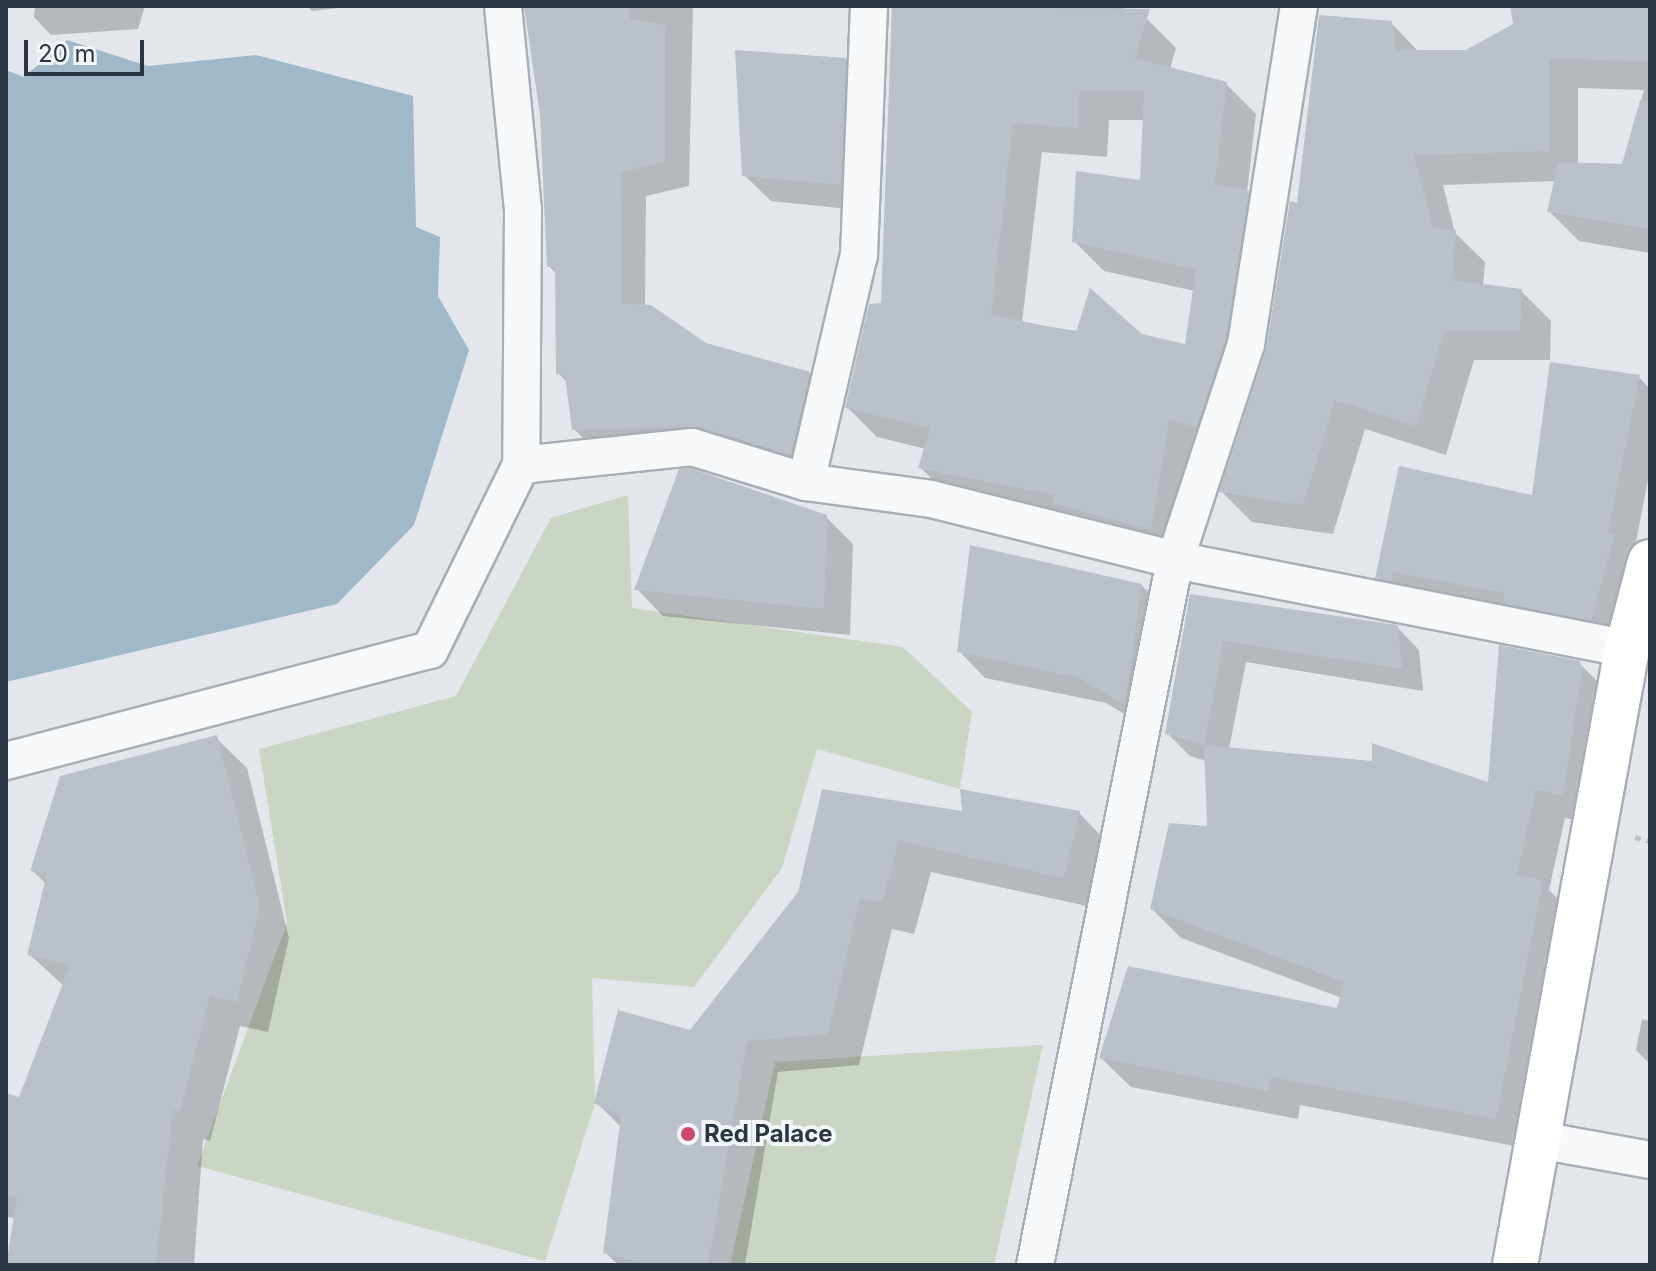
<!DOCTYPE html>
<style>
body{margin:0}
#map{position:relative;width:1656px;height:1271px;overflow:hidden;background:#e3e7eb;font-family:Inter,sans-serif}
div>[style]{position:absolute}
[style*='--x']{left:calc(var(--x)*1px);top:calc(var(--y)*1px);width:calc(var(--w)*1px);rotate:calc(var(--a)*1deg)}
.green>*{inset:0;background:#cad5c4}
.water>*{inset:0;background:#9fb9cb}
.shadow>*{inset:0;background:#0003}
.building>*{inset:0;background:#bac1c9}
.path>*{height:5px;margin-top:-2.5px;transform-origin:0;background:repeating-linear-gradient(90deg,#bdc2c7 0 6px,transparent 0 12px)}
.roads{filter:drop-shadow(2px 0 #a8aeb6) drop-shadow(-2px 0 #a8aeb6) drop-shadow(0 2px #a8aeb6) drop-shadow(0 -2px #a8aeb6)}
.minor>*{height:36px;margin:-18px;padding:0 18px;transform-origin:18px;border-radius:18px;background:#f6f8fa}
.primary>*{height:44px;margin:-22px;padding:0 22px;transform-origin:22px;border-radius:22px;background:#fff}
.dots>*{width:22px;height:22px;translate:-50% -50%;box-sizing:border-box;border:4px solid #f3f6f9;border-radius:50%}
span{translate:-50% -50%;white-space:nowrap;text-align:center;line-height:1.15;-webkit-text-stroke:8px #f3f6f9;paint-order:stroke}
.poi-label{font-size:24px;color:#2b3644;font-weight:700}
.left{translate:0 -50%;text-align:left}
.frame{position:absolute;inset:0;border:8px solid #2b3644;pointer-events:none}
.scale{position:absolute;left:24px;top:40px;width:120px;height:36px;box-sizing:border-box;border:4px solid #2b3644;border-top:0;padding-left:10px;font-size:24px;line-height:28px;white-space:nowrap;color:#2b3644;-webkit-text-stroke:6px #f3f6f9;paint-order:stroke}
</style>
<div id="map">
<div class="green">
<i style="clip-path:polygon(628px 495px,632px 608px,903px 647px,972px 712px,960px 789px,817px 749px,782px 868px,694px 987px,592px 978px,595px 1103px,545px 1261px,197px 1166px,287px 923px,259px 749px,456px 696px,551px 518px)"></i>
<i style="clip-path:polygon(1043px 1045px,994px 1265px,730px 1265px,775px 1062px)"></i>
</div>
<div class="water">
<i style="clip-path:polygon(67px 40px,148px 66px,256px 55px,413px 96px,416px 227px,440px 237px,438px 296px,469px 350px,414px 525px,337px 604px,6px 682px,6px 70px,24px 77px)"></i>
</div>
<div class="shadow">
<i style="clip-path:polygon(35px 6px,145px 6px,138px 29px,51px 35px,34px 17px)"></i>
<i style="clip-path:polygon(307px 6px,356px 6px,312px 11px)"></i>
<i style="clip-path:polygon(580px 6px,693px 6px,689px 186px,646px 196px,645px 306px,705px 345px,809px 374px,834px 399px,815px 478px,599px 454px,574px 429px,568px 383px,558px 373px,557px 275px,549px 266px)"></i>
<i style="clip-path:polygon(evenodd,894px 6px,1122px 8px,1147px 19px,1176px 48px,1170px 69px,1226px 84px,1256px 114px,1247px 192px,1277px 223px,1180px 558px,950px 497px,920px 467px,926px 449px,877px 437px,847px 407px,883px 305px,894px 6px,1109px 120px,1145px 120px,1142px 182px,1074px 241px,1104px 271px,1195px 291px,1187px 347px,1022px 323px,1042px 152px,1107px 157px,1109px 120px)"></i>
<i style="clip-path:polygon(evenodd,1512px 6px,1650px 6px,1650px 253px,1579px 241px,1549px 211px,1556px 181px,1443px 185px,1455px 233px,1485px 262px,1483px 286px,1521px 291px,1551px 321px,1550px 360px,1474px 360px,1446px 455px,1365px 429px,1333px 534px,1252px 522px,1222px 492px,1268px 351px,1299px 205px,1391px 23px,1419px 52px,1466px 52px,1515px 25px,1512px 6px,1578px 88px,1644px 90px,1624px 166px,1578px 165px,1578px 88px)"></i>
<i style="clip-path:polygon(845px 60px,872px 86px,867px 211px,771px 201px,744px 175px)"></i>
<i style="clip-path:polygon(1639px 377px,1650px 389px,1650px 470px,1616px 644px,1402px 602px,1377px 577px,1534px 497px)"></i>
<i style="clip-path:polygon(826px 517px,853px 544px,850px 635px,663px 616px,637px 589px)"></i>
<i style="clip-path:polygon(1141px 585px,1168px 612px,1151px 730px,1106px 703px,985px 678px,959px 651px)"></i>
<i style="clip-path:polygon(1191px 597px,1397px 627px,1419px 650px,1423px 691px,1246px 662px,1229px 749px,1490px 784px,1579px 663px,1609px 693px,1592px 823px,1565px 818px,1549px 890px,1572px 913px,1525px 1148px,1300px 1105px,1298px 1119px,1131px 1087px,1101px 1058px,1338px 1010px,1342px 998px,1181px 938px,1152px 909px,1209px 829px,1206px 761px,1190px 756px,1167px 733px)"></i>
<i style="clip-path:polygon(216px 738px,247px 768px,289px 938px,268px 1032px,240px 1026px,210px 1141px,203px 1139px,194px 1265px,9px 1265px,16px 1219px,6px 1216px,6px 1095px,20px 1100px,64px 986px,29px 954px,46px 884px,32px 870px)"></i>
<i style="clip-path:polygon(823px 791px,964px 814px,1079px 813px,1110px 845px,1096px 908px,931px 872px,914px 934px,892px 929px,859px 1065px,778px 1072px,745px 1265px,618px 1265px,605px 1252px,622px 1128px,597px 1103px,691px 1032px,800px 893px)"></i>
<i style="clip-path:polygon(1642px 1019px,1650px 1021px,1650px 1064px,1636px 1050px)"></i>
</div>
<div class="building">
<i style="clip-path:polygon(524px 6px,630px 6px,630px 19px,665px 25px,665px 162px,622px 172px,621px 303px,651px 305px,706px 343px,810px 372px,791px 455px,698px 427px,572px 430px,565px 376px,556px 374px,555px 267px,547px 267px,540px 115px)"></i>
<i style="clip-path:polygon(evenodd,892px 6px,1150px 9px,1135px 58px,1227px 82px,1215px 184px,1249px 191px,1226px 339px,1197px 427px,1169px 420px,1151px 530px,1052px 503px,1055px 495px,918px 468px,930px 428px,845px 408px,869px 304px,881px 303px,892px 6px,1080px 91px,1144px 91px,1140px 180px,1076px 171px,1072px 242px,1196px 269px,1185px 344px,1142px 334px,1090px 288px,1076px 332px,991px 315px,1013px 123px,1078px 128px,1080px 91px)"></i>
<i style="clip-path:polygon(1510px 6px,1650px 6px,1650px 62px,1549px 58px,1549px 151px,1414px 155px,1433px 228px,1456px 230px,1452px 280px,1522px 289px,1520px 331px,1444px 331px,1416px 426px,1335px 400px,1303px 505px,1219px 492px,1266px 350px,1290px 201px,1297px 203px,1319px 15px,1392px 21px,1396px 50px,1466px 50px,1513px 24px)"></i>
<i style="clip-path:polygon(735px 50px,846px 58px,841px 185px,742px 176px)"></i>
<i style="clip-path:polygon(1640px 100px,1650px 101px,1650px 229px,1547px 212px,1558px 162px,1622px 164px)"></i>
<i style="clip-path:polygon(1550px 362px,1640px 375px,1608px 532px,1615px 534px,1591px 621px,1503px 603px,1504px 593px,1392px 572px,1393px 582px,1375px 578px,1399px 466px,1532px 495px)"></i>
<i style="clip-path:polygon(690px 468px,827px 515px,824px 609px,634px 590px,679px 469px)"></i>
<i style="clip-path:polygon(970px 545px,1142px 584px,1125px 705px,1077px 677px,957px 652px)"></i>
<i style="clip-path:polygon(1190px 594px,1398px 625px,1402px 669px,1224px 641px,1204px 745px,1165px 734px)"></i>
<i style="clip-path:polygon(1499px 645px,1580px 661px,1582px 671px,1563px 795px,1536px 790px,1517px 875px,1543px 881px,1496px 1119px,1271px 1077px,1269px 1091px,1099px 1058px,1128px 966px,1337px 1008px,1344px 982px,1150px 909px,1169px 823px,1207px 826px,1204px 745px,1372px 761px,1372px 743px,1488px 782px)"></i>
<i style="clip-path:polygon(217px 735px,260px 906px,237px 1002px,210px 996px,180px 1112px,173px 1110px,156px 1265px,6px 1265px,17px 1198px,6px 1195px,6px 1093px,19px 1097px,70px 965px,27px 955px,47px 873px,30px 871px,60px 776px)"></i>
<i style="clip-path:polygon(822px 789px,962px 811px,960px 789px,1080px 811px,1064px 878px,899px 841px,882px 903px,860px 898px,828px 1034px,747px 1041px,708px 1265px,651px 1265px,603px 1253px,621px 1116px,594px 1103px,618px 1010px,690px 1030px,798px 892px)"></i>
</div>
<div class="path">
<i style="--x:1635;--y:837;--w:16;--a:15"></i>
</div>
<div class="roads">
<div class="minor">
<i style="--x:503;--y:6;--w:205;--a:84.4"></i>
<i style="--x:523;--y:210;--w:255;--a:90.4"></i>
<i style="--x:806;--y:482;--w:233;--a:-76.9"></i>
<i style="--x:859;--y:255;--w:249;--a:-87.7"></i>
<i style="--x:6;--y:761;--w:438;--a:-14.7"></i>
<i style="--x:430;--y:650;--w:206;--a:-63.8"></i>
<i style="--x:521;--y:465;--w:172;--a:-6"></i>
<i style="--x:692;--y:447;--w:119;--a:17.1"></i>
<i style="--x:806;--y:482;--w:126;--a:7.7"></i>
<i style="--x:931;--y:499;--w:252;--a:14"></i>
<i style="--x:1175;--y:560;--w:461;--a:11.1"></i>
<i style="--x:1539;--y:1140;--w:113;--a:10.2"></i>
<i style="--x:1035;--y:1265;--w:719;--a:-78.77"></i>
<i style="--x:1175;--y:560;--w:227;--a:-71.8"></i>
<i style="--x:1246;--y:344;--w:342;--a:-81.1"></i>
</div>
<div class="primary">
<i style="--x:1515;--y:1265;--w:626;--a:-79.7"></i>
<i style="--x:1627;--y:649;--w:90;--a:-75.2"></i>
</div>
</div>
<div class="dots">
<i style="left:688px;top:1134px;background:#d0496a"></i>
</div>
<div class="poi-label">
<span class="left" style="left:704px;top:1134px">Red Palace</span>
</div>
<div class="frame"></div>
<div class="scale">20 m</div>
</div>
